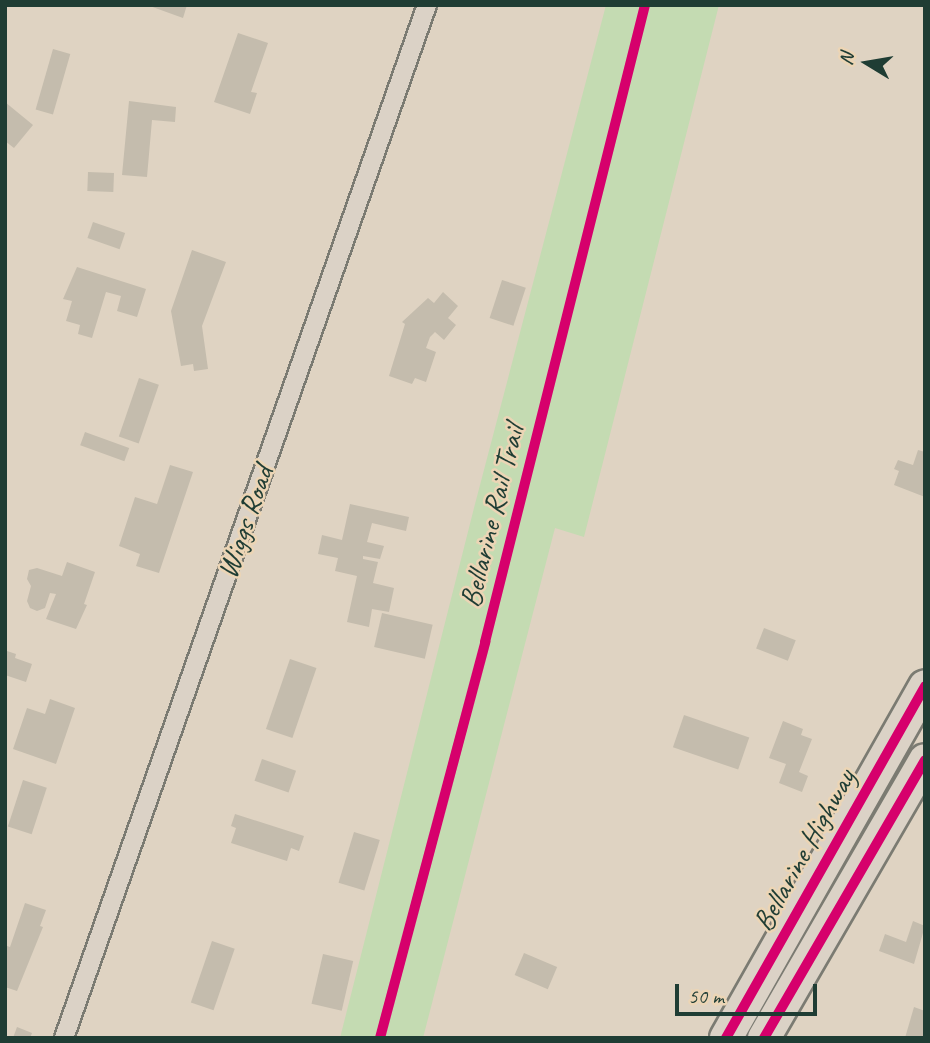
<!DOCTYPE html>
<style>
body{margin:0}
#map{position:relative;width:930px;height:1043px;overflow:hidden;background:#dfd3c2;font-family:Caveat,sans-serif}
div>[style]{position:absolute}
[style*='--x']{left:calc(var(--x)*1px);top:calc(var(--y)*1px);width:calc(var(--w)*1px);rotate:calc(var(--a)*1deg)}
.green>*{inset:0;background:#c4dbb2}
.building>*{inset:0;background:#c4bcad;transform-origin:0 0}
.roads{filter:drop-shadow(2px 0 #7b7b72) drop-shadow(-2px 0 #7b7b72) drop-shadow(0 2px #7b7b72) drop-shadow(0 -2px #7b7b72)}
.street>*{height:18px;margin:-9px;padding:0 9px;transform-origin:9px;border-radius:9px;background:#dbd2c6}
.highway>*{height:32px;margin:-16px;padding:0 16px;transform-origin:16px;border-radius:16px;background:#dbd2c6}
.cycleway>*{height:10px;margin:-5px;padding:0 5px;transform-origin:5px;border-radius:5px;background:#d6006c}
span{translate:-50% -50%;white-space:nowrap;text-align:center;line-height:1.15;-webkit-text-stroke:5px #ecd5b5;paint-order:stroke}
.street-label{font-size:30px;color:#1f3d34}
.frame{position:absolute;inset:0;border:7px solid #1f3d34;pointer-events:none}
.north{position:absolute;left:832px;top:28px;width:70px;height:70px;-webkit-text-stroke:5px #ecd5b5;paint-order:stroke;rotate:281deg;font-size:19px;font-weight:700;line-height:28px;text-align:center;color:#1f3d34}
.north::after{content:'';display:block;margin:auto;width:24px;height:32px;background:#1f3d34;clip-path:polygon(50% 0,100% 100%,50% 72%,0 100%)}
.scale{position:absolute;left:675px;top:984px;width:142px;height:32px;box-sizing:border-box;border:4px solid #1f3d34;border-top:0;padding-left:9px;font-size:21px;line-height:24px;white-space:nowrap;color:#1f3d34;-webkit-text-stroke:5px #ecd5b5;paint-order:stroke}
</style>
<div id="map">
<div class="green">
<i style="clip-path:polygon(606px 5px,719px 5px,584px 537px,555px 528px,423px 1038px,340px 1038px,475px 504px)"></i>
</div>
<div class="building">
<i style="clip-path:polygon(147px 5px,187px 5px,183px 18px)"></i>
<i style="clip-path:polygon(238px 33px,268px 43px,251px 92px,257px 93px,250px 114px,214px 102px)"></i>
<i style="left:53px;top:49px;width:18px;height:63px;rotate:16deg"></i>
<i style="clip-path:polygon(129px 101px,176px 107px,175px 122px,152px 120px,147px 177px,122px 175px)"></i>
<i style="clip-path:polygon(5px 102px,33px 125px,14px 148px,5px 141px)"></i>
<i style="left:88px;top:172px;width:26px;height:19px;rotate:2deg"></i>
<i style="left:93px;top:222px;width:34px;height:17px;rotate:19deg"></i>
<i style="clip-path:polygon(192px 250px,226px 262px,202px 326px,208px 369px,194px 371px,193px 364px,181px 366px,171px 311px)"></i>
<i style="clip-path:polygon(77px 267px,146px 289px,137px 317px,117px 311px,121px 296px,106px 292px,92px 338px,78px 334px,80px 325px,66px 321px,72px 301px,63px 299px)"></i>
<i style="left:502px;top:280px;width:25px;height:40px;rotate:18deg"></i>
<i style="clip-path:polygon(443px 292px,458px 306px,448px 318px,456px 325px,444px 340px,435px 332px,430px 337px,426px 348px,436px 352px,426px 382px,415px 378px,412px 384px,389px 376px,405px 324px,402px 322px,428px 298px,434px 303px)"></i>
<i style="left:139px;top:378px;width:21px;height:62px;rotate:19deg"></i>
<i style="left:85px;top:432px;width:47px;height:14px;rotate:20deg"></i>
<i style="clip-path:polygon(918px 450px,925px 452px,925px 497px,894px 485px,899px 471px,894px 469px,898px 460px,913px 465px)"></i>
<i style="clip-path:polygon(170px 465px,193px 472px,159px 573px,136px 566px,140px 554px,119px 546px,135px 497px,157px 504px)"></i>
<i style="clip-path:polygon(350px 504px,409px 517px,406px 531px,372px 523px,367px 542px,384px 546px,380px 559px,363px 556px,363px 559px,378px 562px,373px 583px,394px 588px,389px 612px,372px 609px,369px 627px,347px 622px,357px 576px,335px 571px,338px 558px,318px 554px,322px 535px,342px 540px)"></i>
<i style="clip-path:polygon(67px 562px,95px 572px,84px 604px,87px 605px,76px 629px,46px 619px,56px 594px,50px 593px,45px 608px,37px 611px,30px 608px,27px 601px,31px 586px,27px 579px,29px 570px,37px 568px,62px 576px)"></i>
<i style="left:382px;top:613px;width:52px;height:35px;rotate:13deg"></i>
<i style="left:764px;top:628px;width:34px;height:22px;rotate:21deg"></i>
<i style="clip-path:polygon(7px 651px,16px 654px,15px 658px,32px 664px,26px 682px,5px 675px)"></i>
<i style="left:290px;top:659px;width:28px;height:74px;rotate:19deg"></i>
<i style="clip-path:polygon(50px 699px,75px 708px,56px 764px,13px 749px,27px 708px,45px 714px)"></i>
<i style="left:684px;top:715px;width:69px;height:34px;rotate:19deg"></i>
<i style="clip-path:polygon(783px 721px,803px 729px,801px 735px,812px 739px,799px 772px,808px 776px,802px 792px,779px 783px,786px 764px,769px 758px)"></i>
<i style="left:262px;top:759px;width:36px;height:23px;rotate:19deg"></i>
<i style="left:23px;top:780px;width:25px;height:49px;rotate:18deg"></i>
<i style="clip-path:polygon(235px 814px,304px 836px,299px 851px,291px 848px,287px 861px,231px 843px,236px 828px,231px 826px)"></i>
<i style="left:354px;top:832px;width:27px;height:53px;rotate:17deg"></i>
<i style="clip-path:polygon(25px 903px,46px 910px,40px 926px,43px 927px,17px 991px,5px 987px,5px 952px,7px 946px,10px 947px)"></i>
<i style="clip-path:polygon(913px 921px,925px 926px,914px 964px,879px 951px,885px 934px,906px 942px)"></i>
<i style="left:212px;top:941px;width:24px;height:65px;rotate:19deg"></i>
<i style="left:524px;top:953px;width:36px;height:24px;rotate:23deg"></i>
<i style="left:323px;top:954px;width:31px;height:51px;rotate:13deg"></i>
<i style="clip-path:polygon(914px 1007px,925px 1011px,925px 1038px,905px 1038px)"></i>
<i style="clip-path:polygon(17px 1027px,32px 1033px,30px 1038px,13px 1038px)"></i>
</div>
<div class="roads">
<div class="street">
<i style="--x:64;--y:1038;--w:1095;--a:-70.64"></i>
</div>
<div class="highway">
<i style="--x:726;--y:1038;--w:404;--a:-60.5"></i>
<i style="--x:764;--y:1038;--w:321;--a:-59.9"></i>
</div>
</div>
<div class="cycleway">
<i style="--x:380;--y:1038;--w:410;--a:-75.1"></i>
<i style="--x:485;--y:642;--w:657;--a:-75.9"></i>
<i style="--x:726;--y:1038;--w:404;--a:-60.5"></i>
<i style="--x:764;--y:1038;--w:321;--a:-59.9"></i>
</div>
<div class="street-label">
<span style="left:492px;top:516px;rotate:-76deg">Bellarine Rail Trail</span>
<span style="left:245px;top:522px;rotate:-71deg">Wiggs Road</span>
<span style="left:804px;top:850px;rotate:-61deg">Bellarine Highway</span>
</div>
<div class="frame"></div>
<div class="north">N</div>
<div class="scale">50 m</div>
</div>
